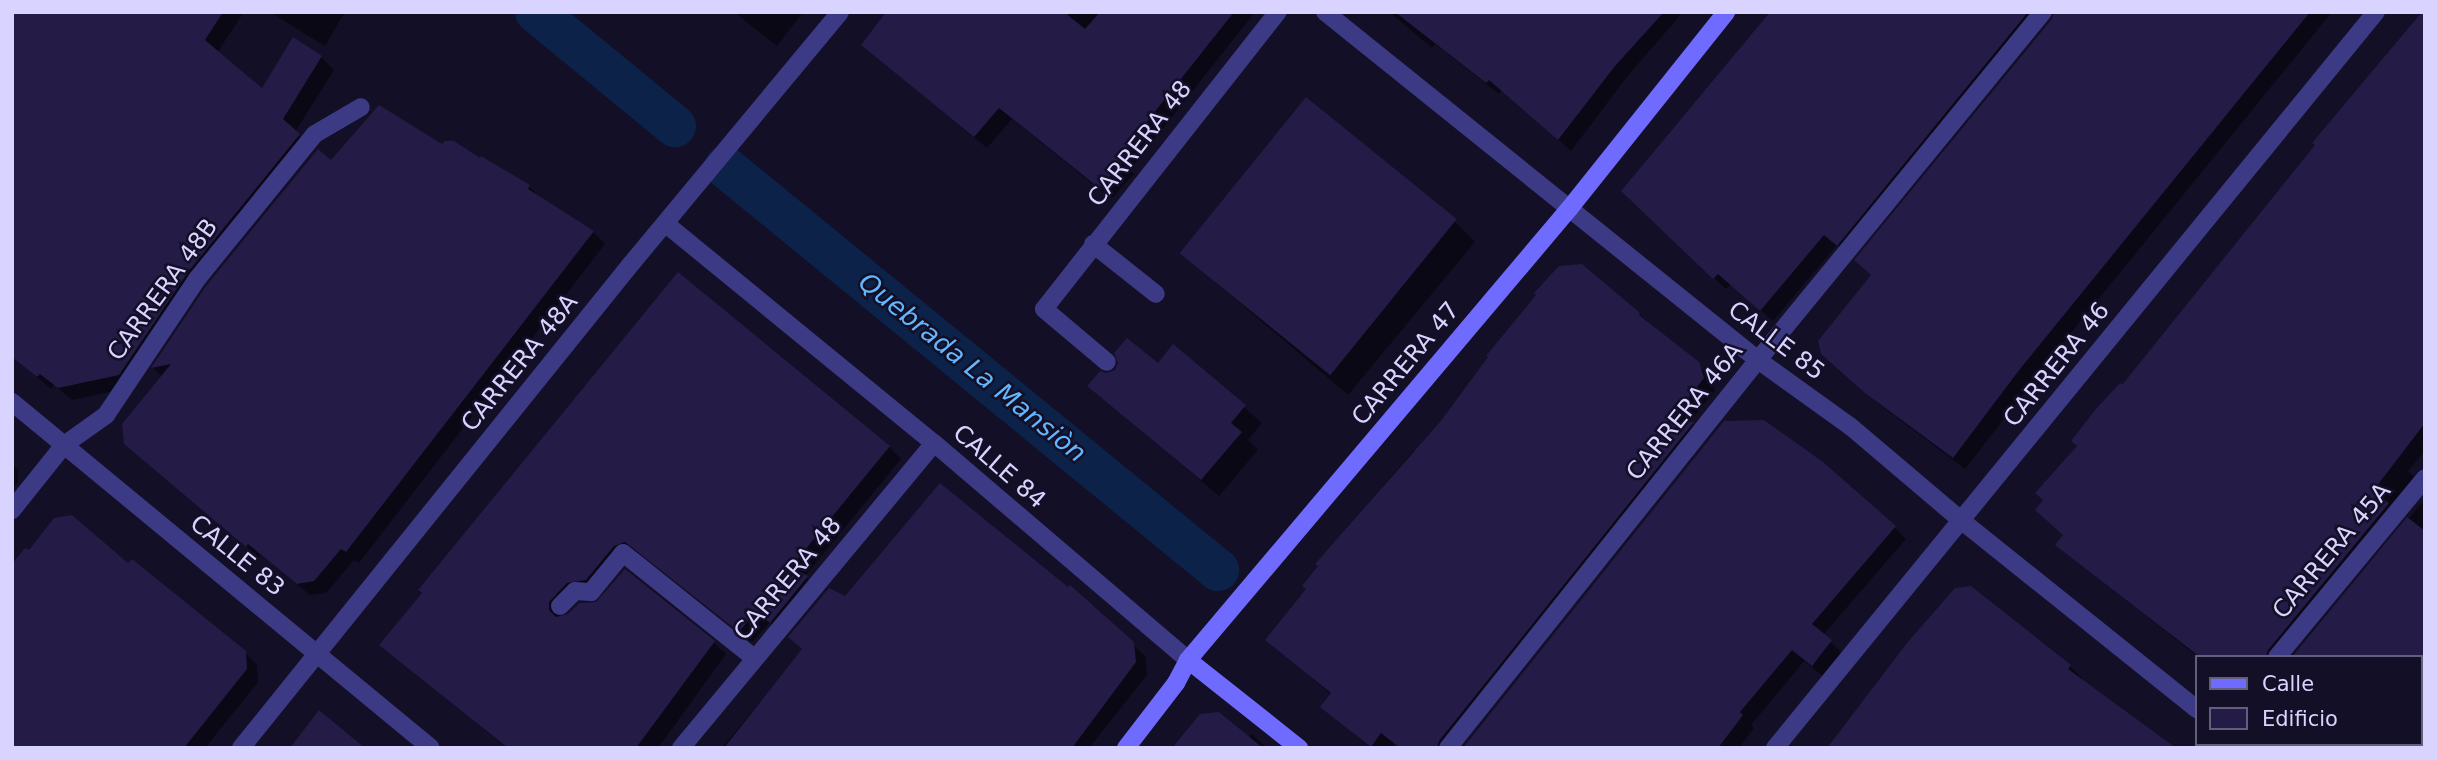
<!DOCTYPE html>
<meta charset="utf-8">
<style>
body{margin:0}
#map{position:relative;width:2437px;height:760px;overflow:hidden;background:#130f26;font-family:"DejaVu Sans",sans-serif}
div>[style]{position:absolute}
[style*='--x']{left:calc(var(--x)*1px);top:calc(var(--y)*1px);width:calc(var(--w)*1px);rotate:calc(var(--a)*1deg)}
.shadow>*{inset:0;background:#0007}
.canal>*{height:42px;margin:-21px;padding:0 21px;transform-origin:21px;border-radius:21px;background:#0c2248}
.building>*{inset:0;background:#241b47;transform-origin:0 0}
.lane>*{height:18px;margin:-9px;padding:0 9px;transform-origin:9px;border-radius:9px;background:#3d3a85}
.street>*{height:18px;margin:-9px;padding:0 9px;transform-origin:9px;border-radius:9px;background:#3d3a85}
.secondary>*{height:18px;margin:-9px;padding:0 9px;transform-origin:9px;border-radius:9px;background:#6f6bff}
span{translate:-50% -50%;white-space:nowrap;text-align:center;line-height:1.15;-webkit-text-stroke:5px #130f26;paint-order:stroke}
.street-label{font-size:24px;color:#d9d4ff}
.water-label{font-size:26px;color:#62b6ff;font-style:italic}
.frame{position:absolute;inset:0;border:14px solid #d9d4ff;pointer-events:none}
.legend{position:absolute;left:2195px;top:655px;width:228px;height:91px;box-sizing:border-box;background:#130f26;border:2px solid #625e7d;margin:0;padding:9px 12px;list-style:none;font-size:21px;color:#d9d4ff}
.legend li{display:flex;align-items:center;gap:14px;height:35px}
.legend b{width:35px;border:2px solid #625e7d}
</style>
<div id="map">
<div class="shadow">
<i style="clip-path:polygon(12px 12px,244px 12px,217px 53px,262px 91px,321px 57px,334px 70px,295px 132px,312px 148px,201px 285px,132px 387px,72px 400px,54px 385px,51px 389px,12px 356px)"></i>
<i style="clip-path:polygon(270px 12px,345px 12px,325px 46px)"></i>
<i style="clip-path:polygon(734px 12px,803px 12px,777px 46px)"></i>
<i style="clip-path:polygon(890px 12px,1255px 12px,1130px 170px,1134px 174px,1111px 199px,1012px 119px,987px 148px,875px 56px)"></i>
<i style="clip-path:polygon(1389px 12px,1683px 12px,1626px 78px,1571px 151px,1502px 90px,1499px 94px,1435px 44px,1432px 48px)"></i>
<i style="clip-path:polygon(1772px 12px,2332px 12px,2066px 339px,1965px 469px,1879px 404px,1836px 366px,1872px 276px,2053px 20px,2055px 13px,2046px 17px,1850px 256px,1837px 245px,1773px 321px,1731px 284px,1726px 289px,1623px 191px,1677px 123px,1680px 125px,1749px 37px,1752px 39px)"></i>
<i style="clip-path:polygon(2425px 12px,2425px 451px,2408px 471px,2425px 487px,2284px 657px,2267px 657px,2266px 650px,2261px 657px,2198px 657px,2057px 545px,2065px 535px,2079px 446px,2122px 387px)"></i>
<i style="clip-path:polygon(443px 146px,529px 186px,541px 199px,593px 232px,605px 244px,359px 563px,354px 560px,326px 593px,310px 595px,261px 555px,259px 557px,138px 455px,163px 377px,153px 368px,208px 287px,332px 162px)"></i>
<i style="clip-path:polygon(1454px 221px,1475px 242px,1348px 395px,1179px 251px)"></i>
<i style="clip-path:polygon(1639px 314px,1710px 376px,1715px 391px,1688px 424px,1693px 424px,1704px 435px,1455px 748px,1399px 748px,1394px 744px,1391px 748px,1371px 748px,1322px 706px,1332px 695px,1267px 640px,1308px 590px,1320px 566px,1318px 564px,1414px 450px,1417px 453px)"></i>
<i style="clip-path:polygon(1174px 347px,1262px 423px,1248px 440px,1258px 450px,1219px 496px,1089px 386px,1106px 375px,1158px 366px)"></i>
<i style="clip-path:polygon(889px 447px,901px 459px,805px 576px,819px 590px,783px 634px,770px 622px,752px 642px,639px 553px,626px 558px,579px 595px,558px 618px,713px 642px,726px 654px,658px 748px,507px 748px,381px 645px,424px 593px)"></i>
<i style="clip-path:polygon(12px 464px,18px 470px,18px 482px,12px 490px)"></i>
<i style="clip-path:polygon(2425px 499px,2425px 748px,2308px 748px,2304px 744px,2421px 744px,2421px 657px,2294px 657px)"></i>
<i style="clip-path:polygon(1894px 527px,1906px 539px,1823px 635px,1842px 653px,1824px 677px,1804px 661px,1751px 725px,1754px 728px,1739px 748px,1465px 748px)"></i>
<i style="clip-path:polygon(128px 566px,244px 652px,257px 665px,258px 682px,205px 748px,12px 748px)"></i>
<i style="clip-path:polygon(1955px 589px,2070px 666px,2082px 678px,2080px 680px,2170px 748px,1827px 748px)"></i>
<i style="clip-path:polygon(845px 599px,1132px 644px,1145px 656px,1147px 675px,1089px 748px,722px 748px)"></i>
<i style="clip-path:polygon(1251px 734px,1268px 748px,1174px 748px,1248px 738px)"></i>
</div>
<div class="canal">
<i style="--x:536;--y:12;--w:180;--a:39.4"></i>
<i style="--x:725;--y:167;--w:637;--a:39.26"></i>
</div>
<div class="building">
<i style="clip-path:polygon(12px 12px,223px 12px,205px 40px,262px 88px,293px 37px,322px 56px,283px 119px,300px 134px,188px 272px,119px 375px,58px 388px,40px 374px,37px 377px,12px 357px)"></i>
<i style="clip-path:polygon(886px 12px,1064px 12px,1085px 29px,1100px 12px,1234px 12px,1119px 157px,1124px 161px,1099px 188px,999px 108px,974px 137px,861px 45px)"></i>
<i style="clip-path:polygon(1395px 12px,1664px 12px,1615px 66px,1558px 140px,1489px 80px,1486px 83px)"></i>
<i style="clip-path:polygon(1770px 12px,2028px 12px,1837px 246px,1824px 235px,1760px 311px,1718px 274px,1713px 279px,1621px 191px)"></i>
<i style="clip-path:polygon(2054px 12px,2310px 12px,2020px 369px,1953px 458px,1865px 393px,1821px 354px,1818px 341px,1871px 275px,1854px 260px,2052px 19px)"></i>
<i style="clip-path:polygon(2422px 12px,2425px 12px,2425px 423px,2373px 491px,2389px 503px,2268px 650px,2266px 657px,2200px 657px,2055px 545px,2063px 535px,2035px 510px,2043px 500px,2035px 493px,2077px 446px,2071px 441px,2095px 410px,2120px 383px,2122px 385px,2315px 145px,2312px 143px)"></i>
<i style="left:1306px;top:97px;width:194px;height:201px;rotate:39deg"></i>
<i style="clip-path:polygon(379px 105px,442px 144px,445px 141px,454px 141px,480px 158px,481px 156px,530px 185px,528px 189px,594px 231px,346px 552px,341px 549px,314px 581px,297px 584px,248px 544px,246px 547px,124px 444px,122px 424px,171px 364px,151px 368px,206px 286px,318px 149px,331px 160px)"></i>
<i style="clip-path:polygon(1582px 264px,1640px 313px,1639px 315px,1699px 362px,1704px 378px,1668px 423px,1694px 422px,1439px 741px,1437px 748px,1400px 748px,1381px 733px,1371px 747px,1320px 707px,1331px 693px,1265px 640px,1306px 589px,1302px 586px,1318px 566px,1315px 564px,1440px 422px,1488px 357px,1486px 356px,1536px 295px,1534px 293px,1559px 266px)"></i>
<i style="clip-path:polygon(678px 272px,890px 446px,791px 567px,808px 576px,770px 623px,756px 611px,739px 632px,625px 542px,614px 546px,586px 580px,567px 583px,549px 602px,549px 610px,556px 617px,568px 614px,579px 603px,596px 602px,625px 569px,715px 641px,636px 748px,508px 748px,379px 645px,422px 593px,418px 590px)"></i>
<i style="clip-path:polygon(1127px 338px,1158px 363px,1173px 344px,1246px 405px,1231px 423px,1242px 432px,1201px 480px,1087px 386px,1100px 371px,1106px 373px,1115px 370px,1118px 363px,1114px 353px)"></i>
<i style="clip-path:polygon(1764px 420px,1823px 462px,1896px 526px,1812px 624px,1832px 640px,1812px 666px,1792px 650px,1740px 712px,1743px 715px,1718px 748px,1463px 748px,1724px 421px)"></i>
<i style="clip-path:polygon(940px 483px,1068px 587px,1070px 585px,1134px 642px,1136px 662px,1072px 748px,724px 748px,802px 649px,788px 637px,829px 588px,845px 596px)"></i>
<i style="clip-path:polygon(72px 515px,128px 563px,132px 559px,246px 651px,247px 669px,184px 748px,12px 748px,12px 564px,25px 548px,29px 550px,54px 518px)"></i>
<i style="clip-path:polygon(2407px 517px,2425px 531px,2425px 657px,2292px 657px)"></i>
<i style="clip-path:polygon(1971px 586px,2071px 665px,2068px 669px,2176px 748px,1827px 748px,1907px 643px,1955px 588px)"></i>
<i style="clip-path:polygon(319px 710px,365px 748px,290px 748px)"></i>
<i style="clip-path:polygon(1219px 712px,1263px 748px,1172px 748px,1200px 714px)"></i>
</div>
<div class="lane">
<i style="--x:1093;--y:244;--w:80;--a:38.4"></i>
<i style="--x:1044;--y:309;--w:82;--a:40.1"></i>
<i style="--x:560;--y:606;--w:21;--a:-45"></i>
<i style="--x:575;--y:591;--w:16;--a:4"></i>
<i style="--x:591;--y:592;--w:50;--a:-50.6"></i>
<i style="--x:623;--y:553;--w:168;--a:38.7"></i>
</div>
<div class="street">
<i style="--x:1325;--y:12;--w:556;--a:38.79"></i>
<i style="--x:1758;--y:360;--w:113;--a:35.7"></i>
<i style="--x:1850;--y:426;--w:147;--a:40.3"></i>
<i style="--x:1962;--y:521;--w:301;--a:38.7"></i>
<i style="--x:666;--y:224;--w:346;--a:39.3"></i>
<i style="--x:934;--y:443;--w:334;--a:40.5"></i>
<i style="--x:1044;--y:309;--w:378;--a:-51.8"></i>
<i style="--x:12;--y:402;--w:543;--a:39.55"></i>
<i style="--x:12;--y:510;--w:83;--a:-51.3"></i>
<i style="--x:64;--y:445;--w:52;--a:-35.5"></i>
<i style="--x:106;--y:415;--w:164;--a:-56.2"></i>
<i style="--x:197;--y:279;--w:187;--a:-50.9"></i>
<i style="--x:315;--y:134;--w:53;--a:-30.4"></i>
<i style="--x:2277;--y:657;--w:232;--a:-50.4"></i>
<i style="--x:2240;--y:744;--w:6;--a:39"></i>
<i style="--x:241;--y:748;--w:622;--a:-51.14"></i>
<i style="--x:631;--y:264;--w:327;--a:-50.3"></i>
<i style="--x:681;--y:748;--w:396;--a:-50.3"></i>
<i style="--x:1448;--y:748;--w:497;--a:-51.4"></i>
<i style="--x:1758;--y:360;--w:450;--a:-50.7"></i>
<i style="--x:1775;--y:748;--w:950;--a:-50.77"></i>
<i style="--x:2204;--y:748;--w:5;--a:-53"></i>
</div>
<div class="secondary">
<i style="--x:1188;--y:660;--w:142;--a:38.4"></i>
<i style="--x:1126;--y:748;--w:82;--a:-52.4"></i>
<i style="--x:1176;--y:683;--w:26;--a:-62"></i>
<i style="--x:1188;--y:660;--w:590;--a:-49.81"></i>
<i style="--x:1569;--y:209;--w:252;--a:-51.4"></i>
</div>
<div class="street-label">
<span style="left:1140px;top:144px;rotate:-52deg">CARRERA 48</span>
<span style="left:163px;top:290px;rotate:-54deg">CARRERA 48B</span>
<span style="left:1776px;top:341px;rotate:37deg">CALLE 85</span>
<span style="left:520px;top:363px;rotate:-51deg">CARRERA 48A</span>
<span style="left:1406px;top:364px;rotate:-50deg">CARRERA 47</span>
<span style="left:2057px;top:365px;rotate:-51deg">CARRERA 46</span>
<span style="left:1685px;top:412px;rotate:-51deg">CARRERA 46A</span>
<span style="left:999px;top:467px;rotate:41deg">CALLE 84</span>
<span style="left:2332px;top:551px;rotate:-50deg">CARRERA 45A</span>
<span style="left:237px;top:556px;rotate:39deg">CALLE 83</span>
<span style="left:788px;top:579px;rotate:-50deg">CARRERA 48</span>
</div>
<div class="water-label">
<span style="left:972px;top:368px;rotate:39deg">Quebrada La Mansiòn</span>
</div>
<div class="frame"></div>
<ul class="legend">
<li><b style="height:9px;background:#6f6bff"></b>Calle</li>
<li><b style="height:19px;background:#241b47"></b>Edificio</li>
</ul>
</div>
